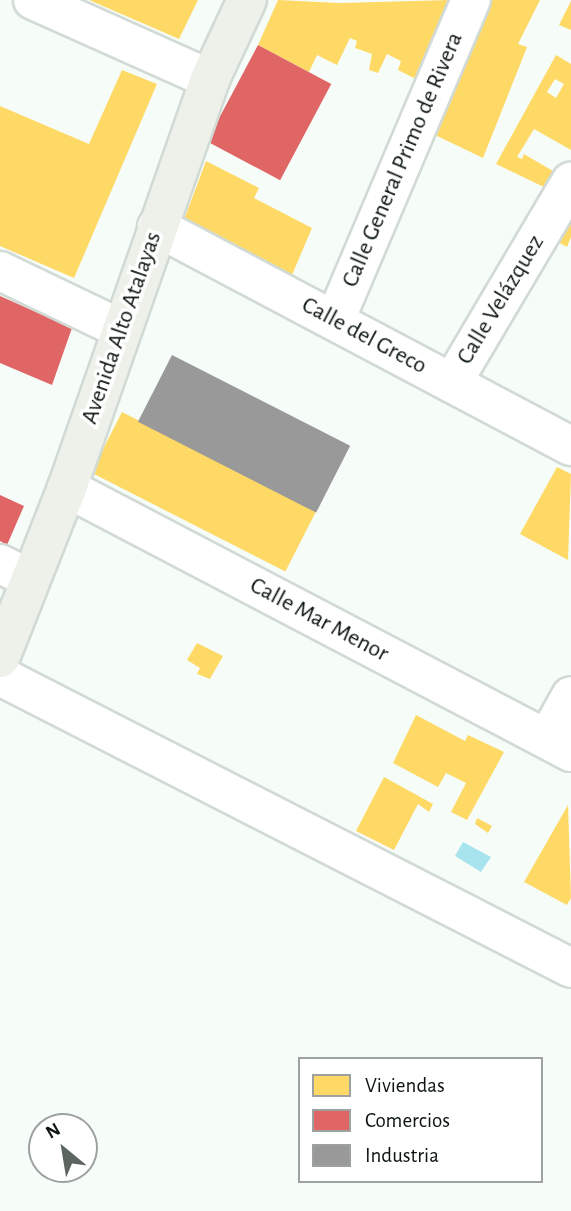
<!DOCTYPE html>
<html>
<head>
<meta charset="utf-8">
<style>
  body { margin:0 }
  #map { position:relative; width:571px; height:1211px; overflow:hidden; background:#f6fcf8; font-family:"Alegreya Sans",sans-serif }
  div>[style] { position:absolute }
  .water>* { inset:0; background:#a7e4ee }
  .homes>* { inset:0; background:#ffd966; transform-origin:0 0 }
  .shops>* { inset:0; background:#e06666; transform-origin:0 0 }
  .industry>* { inset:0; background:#999; transform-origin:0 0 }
  .roads { filter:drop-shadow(2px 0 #d1dad4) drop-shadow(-2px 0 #d1dad4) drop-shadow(0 2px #d1dad4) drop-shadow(0 -2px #d1dad4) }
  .minor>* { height:38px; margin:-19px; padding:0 19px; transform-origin:19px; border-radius:19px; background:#fefffe }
  .major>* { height:38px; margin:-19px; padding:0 19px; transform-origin:19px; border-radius:19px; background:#edf1e9 }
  span { translate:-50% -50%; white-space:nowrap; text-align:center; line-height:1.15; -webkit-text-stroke:7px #fff; paint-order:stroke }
  .street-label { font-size:24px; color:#0b140e }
  .legend { position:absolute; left:298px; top:1057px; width:245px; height:126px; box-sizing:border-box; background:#fff; border:2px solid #9da19f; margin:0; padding:9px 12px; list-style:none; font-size:21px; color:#0b140e }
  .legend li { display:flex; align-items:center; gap:14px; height:35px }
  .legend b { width:35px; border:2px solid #9da19f }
  .north { position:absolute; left:28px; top:1113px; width:70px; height:70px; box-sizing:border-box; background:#fff; border:2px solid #9da19f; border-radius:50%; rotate:330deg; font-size:19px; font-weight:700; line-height:28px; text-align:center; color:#0b140e }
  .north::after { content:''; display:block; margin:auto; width:24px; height:32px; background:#5d6560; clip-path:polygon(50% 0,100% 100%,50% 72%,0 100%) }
</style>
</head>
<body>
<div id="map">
  <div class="water">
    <i style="clip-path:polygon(463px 842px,491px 857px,481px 872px,455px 856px)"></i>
  </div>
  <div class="homes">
    <i style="clip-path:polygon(89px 0,198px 0,179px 39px)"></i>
    <i style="clip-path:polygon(278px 0,340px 3px,450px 0,418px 80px,398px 70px,401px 61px,387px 54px,378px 73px,369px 70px,372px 54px,355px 48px,357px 41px,350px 38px,337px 65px,317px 55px,309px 72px,258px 45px)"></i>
    <i style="clip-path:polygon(488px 0,540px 0,518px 44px,527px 47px,483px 158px,433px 134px)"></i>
    <i style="clip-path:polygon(571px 1px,571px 30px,559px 25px)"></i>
    <i style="clip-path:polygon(evenodd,556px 55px,571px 64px,571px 150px,534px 129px,517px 157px,522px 159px,524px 154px,558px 174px,548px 189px,496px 164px,556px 55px,555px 79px,564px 84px,556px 98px,547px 92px,555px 79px)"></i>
    <i style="clip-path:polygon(122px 70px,157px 84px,74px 278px,0 246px,0 106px,89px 144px)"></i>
    <i style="clip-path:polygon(206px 161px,259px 188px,254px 198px,312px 228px,289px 282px,182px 225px)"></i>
    <i style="clip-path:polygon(571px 209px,571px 237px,567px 247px,556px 241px)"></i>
    <i style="left:122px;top:412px;width:218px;height:68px;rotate:27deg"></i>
    <i style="clip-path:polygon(557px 467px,571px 474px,568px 560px,520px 534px)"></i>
    <i style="clip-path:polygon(197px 643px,223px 656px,210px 679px,197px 674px,200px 668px,187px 660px)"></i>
    <i style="clip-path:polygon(416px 715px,465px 741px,468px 735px,504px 752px,467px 820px,451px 812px,466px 783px,446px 773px,438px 787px,393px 763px)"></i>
    <i style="clip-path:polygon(384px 777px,433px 804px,429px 812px,418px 804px,394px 850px,356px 831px)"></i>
    <i style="clip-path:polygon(568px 805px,571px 898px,567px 905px,524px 882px)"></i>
    <i style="clip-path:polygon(477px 818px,492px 826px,488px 833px,475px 824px)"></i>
  </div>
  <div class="shops">
    <i style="left:258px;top:45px;width:83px;height:109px;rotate:28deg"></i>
    <i style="clip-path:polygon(0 296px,72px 328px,52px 385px,0 363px)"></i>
    <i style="clip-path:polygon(0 495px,24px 506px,7px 545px,0 541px)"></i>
  </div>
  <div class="industry">
    <i style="left:172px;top:355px;width:200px;height:75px;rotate:27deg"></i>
  </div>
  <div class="roads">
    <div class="minor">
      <i style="left:33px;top:0;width:194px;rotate:24.1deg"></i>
      <i style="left:157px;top:227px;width:468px;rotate:27.9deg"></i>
      <i style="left:0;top:271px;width:134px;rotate:25.6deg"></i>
      <i style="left:335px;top:320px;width:348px;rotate:-67deg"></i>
      <i style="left:452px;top:383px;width:234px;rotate:-59.4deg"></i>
      <i style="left:67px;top:488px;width:569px;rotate:27.65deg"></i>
      <i style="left:0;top:564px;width:32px;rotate:26deg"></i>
      <i style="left:0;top:676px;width:641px;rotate:27.08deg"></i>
      <i style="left:547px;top:739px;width:49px;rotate:-60.8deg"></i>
    </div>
    <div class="major">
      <i style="left:0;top:658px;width:183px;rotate:-68.5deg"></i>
      <i style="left:67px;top:488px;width:433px;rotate:-70.7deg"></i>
      <i style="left:210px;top:79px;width:87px;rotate:-64.9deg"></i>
    </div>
  </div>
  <div class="street-label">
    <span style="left:403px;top:160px;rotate:-67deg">Calle General Primo de Rivera</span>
    <span style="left:501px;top:300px;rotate:-59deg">Calle Velázquez</span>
    <span style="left:122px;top:328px;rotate:-71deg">Avenida Alto Atalayas</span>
    <span style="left:364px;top:336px;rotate:28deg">Calle del Greco</span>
    <span style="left:319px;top:620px;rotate:28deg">Calle Mar Menor</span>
  </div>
  <ul class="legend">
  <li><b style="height:19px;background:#ffd966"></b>Viviendas</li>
  <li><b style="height:19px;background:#e06666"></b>Comercios</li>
  <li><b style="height:19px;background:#999"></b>Industria</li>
  </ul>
  <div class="north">N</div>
</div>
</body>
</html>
